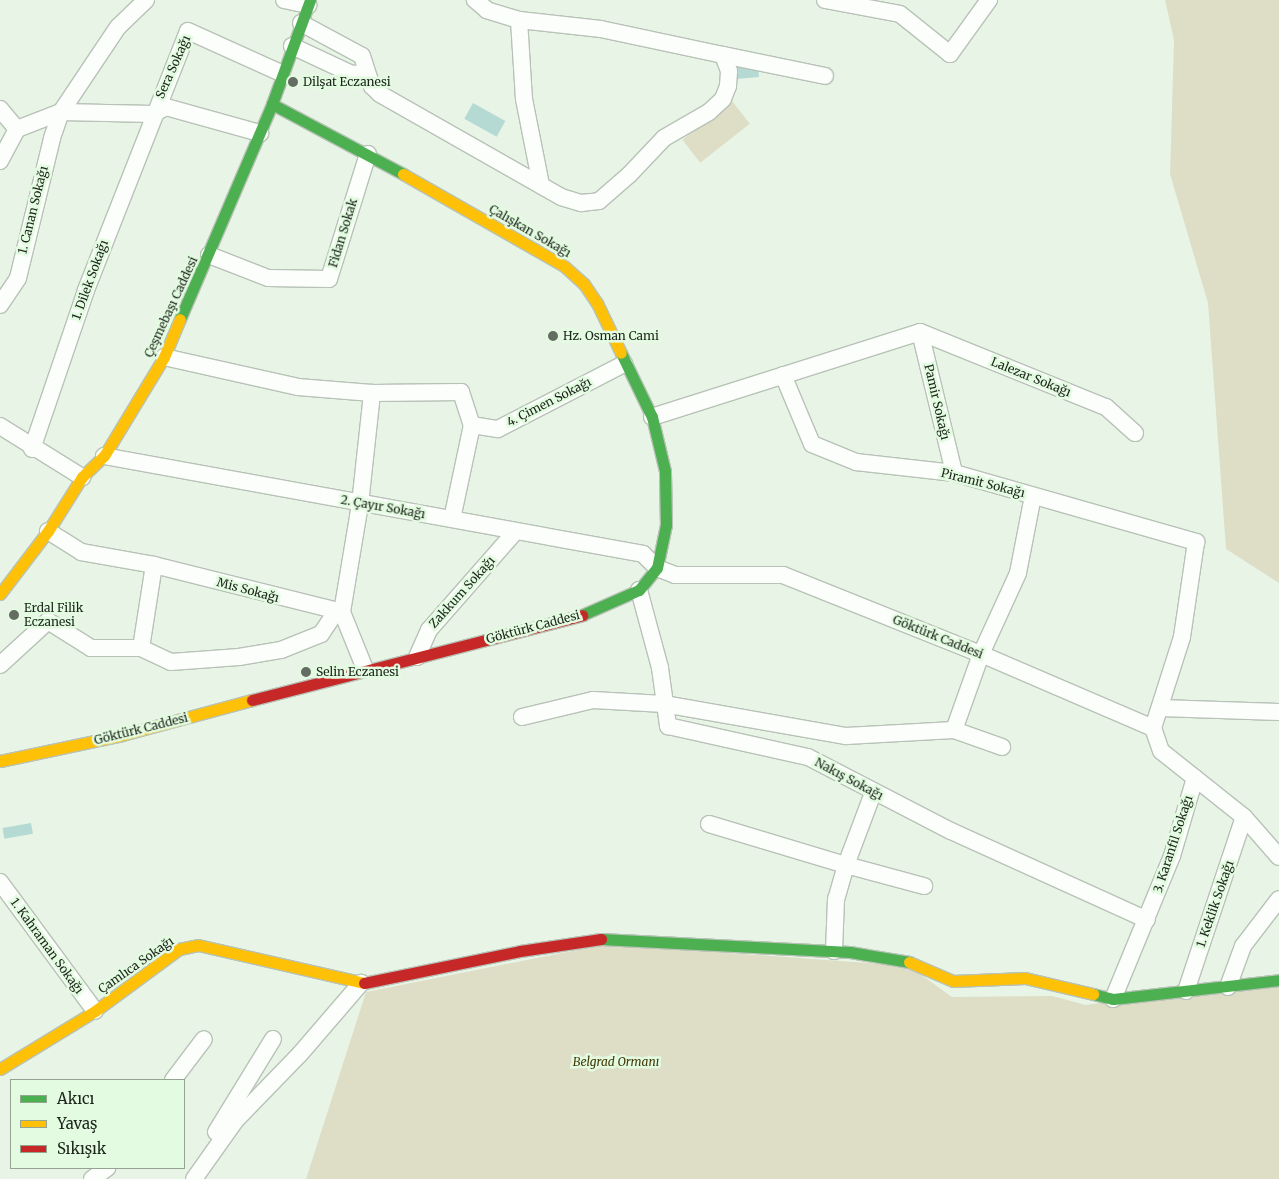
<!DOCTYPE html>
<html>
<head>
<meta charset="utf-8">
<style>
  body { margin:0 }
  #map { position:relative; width:1279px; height:1179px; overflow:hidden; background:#e8f5e6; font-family:Merriweather,serif }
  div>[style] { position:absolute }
  .green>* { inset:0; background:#dedec7; transform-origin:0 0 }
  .water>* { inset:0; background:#b5dad4; transform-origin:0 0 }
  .roads { filter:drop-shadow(1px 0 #b8c2b7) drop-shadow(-1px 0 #b8c2b7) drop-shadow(0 1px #b8c2b7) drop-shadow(0 -1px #b8c2b7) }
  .street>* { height:16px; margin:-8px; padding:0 8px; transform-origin:8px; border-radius:8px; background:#fcfefb }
  .fast>* { height:11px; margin:-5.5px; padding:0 5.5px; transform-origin:5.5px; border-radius:5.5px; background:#4caf50 }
  .slow>* { height:11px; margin:-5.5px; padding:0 5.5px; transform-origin:5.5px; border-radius:5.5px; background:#ffc107 }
  .jam>* { height:11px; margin:-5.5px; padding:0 5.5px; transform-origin:5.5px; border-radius:5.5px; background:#c62828 }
  .dots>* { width:14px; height:14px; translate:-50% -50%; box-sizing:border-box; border:2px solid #e3fbe0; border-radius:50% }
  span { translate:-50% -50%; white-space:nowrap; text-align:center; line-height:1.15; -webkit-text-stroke:5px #e3fbe0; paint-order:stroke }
  .street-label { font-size:12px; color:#1c241b }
  .poi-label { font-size:12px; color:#1c241b }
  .left { translate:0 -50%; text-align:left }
  .park-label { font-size:12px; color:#433607; font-style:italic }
  .legend { position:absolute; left:10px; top:1079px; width:175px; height:90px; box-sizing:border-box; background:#e3fbe0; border:1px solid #93a591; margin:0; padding:6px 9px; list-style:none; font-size:15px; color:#1c241b }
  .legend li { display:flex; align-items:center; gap:10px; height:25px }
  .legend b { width:25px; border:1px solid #93a591 }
</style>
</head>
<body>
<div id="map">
  <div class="green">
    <i style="clip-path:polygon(1165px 0,1279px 0,1279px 583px,1226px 549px,1208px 303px,1170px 174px,1174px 40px)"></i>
    <i style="left:732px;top:101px;width:29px;height:63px;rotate:52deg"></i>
    <i style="clip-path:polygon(607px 944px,909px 966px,952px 997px,1052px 996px,1086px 1005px,1279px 978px,1279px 1179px,306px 1179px,366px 992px)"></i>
  </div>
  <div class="water">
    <i style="left:758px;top:66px;width:11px;height:23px;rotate:85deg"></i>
    <i style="left:473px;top:103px;width:37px;height:18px;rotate:29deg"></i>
    <i style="left:31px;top:823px;width:11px;height:29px;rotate:80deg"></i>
  </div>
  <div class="roads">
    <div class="street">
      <i style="left:284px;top:0;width:25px;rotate:12deg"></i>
      <i style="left:825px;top:0;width:76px;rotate:10.6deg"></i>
      <i style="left:900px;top:14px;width:64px;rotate:38.7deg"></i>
      <i style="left:950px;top:54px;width:67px;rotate:-54.2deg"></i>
      <i style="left:519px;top:20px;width:79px;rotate:86.4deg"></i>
      <i style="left:524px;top:99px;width:88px;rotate:78.8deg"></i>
      <i style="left:301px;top:23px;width:69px;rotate:28.4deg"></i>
      <i style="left:362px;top:56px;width:32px;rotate:72deg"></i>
      <i style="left:372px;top:86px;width:11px;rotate:45deg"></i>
      <i style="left:380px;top:94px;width:208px;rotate:29.6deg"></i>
      <i style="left:561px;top:197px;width:21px;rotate:17deg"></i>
      <i style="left:581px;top:203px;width:18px;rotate:-6deg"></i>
      <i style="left:599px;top:201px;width:40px;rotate:-41deg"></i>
      <i style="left:629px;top:175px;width:51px;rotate:-46.6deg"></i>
      <i style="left:664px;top:138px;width:52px;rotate:-30deg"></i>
      <i style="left:709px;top:112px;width:19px;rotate:-43deg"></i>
      <i style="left:723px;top:99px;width:14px;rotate:-69deg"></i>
      <i style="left:728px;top:86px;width:15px;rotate:-86deg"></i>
      <i style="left:729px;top:71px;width:17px;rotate:-111deg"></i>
      <i style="left:723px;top:55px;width:125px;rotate:-168deg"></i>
      <i style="left:601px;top:29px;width:82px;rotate:-173.7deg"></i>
      <i style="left:519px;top:20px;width:34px;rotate:-163deg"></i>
      <i style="left:487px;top:10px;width:16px;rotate:-140deg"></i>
      <i style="left:292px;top:46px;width:66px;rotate:25deg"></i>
      <i style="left:352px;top:74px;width:15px;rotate:-4deg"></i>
      <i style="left:723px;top:55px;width:104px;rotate:11.6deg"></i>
      <i style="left:0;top:109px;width:26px;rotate:50deg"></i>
      <i style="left:153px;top:114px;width:15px;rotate:-28deg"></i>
      <i style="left:166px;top:107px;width:98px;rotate:15.5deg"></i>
      <i style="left:0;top:161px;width:36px;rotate:-62deg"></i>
      <i style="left:17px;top:129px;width:47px;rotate:-21.1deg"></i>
      <i style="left:61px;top:112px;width:92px;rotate:1.2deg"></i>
      <i style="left:209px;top:255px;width:63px;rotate:21.3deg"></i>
      <i style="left:268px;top:278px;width:61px;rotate:0.9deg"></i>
      <i style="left:329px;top:279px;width:131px;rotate:-72.7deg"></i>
      <i style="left:0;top:305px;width:32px;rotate:-56deg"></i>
      <i style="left:18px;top:278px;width:144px;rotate:-76.3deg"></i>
      <i style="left:52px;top:138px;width:28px;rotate:-71deg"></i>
      <i style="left:61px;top:112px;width:102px;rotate:-56.2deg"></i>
      <i style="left:118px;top:27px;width:39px;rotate:-44deg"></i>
      <i style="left:920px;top:332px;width:201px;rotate:22deg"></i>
      <i style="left:1106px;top:407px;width:39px;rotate:42deg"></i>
      <i style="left:920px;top:332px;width:145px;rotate:76.4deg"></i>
      <i style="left:164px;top:357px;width:137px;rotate:12.6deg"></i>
      <i style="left:298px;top:387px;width:74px;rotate:4.6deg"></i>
      <i style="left:372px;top:393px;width:89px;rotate:-0.6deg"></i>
      <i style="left:461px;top:392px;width:35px;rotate:72deg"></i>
      <i style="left:472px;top:425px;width:96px;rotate:102deg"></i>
      <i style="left:783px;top:375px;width:75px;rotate:67.2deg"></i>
      <i style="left:812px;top:444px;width:48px;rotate:22.2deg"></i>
      <i style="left:856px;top:462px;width:99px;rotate:6.4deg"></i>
      <i style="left:954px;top:473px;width:252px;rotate:15.9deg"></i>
      <i style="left:1196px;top:542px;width:96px;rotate:98.4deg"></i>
      <i style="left:1182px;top:637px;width:96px;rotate:107.7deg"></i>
      <i style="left:652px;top:417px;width:281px;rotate:-17.6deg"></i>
      <i style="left:472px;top:425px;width:26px;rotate:9deg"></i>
      <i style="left:498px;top:429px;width:142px;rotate:-27.3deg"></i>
      <i style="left:0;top:426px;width:97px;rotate:31.9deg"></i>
      <i style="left:32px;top:449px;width:168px;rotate:-71.2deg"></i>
      <i style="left:86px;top:290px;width:278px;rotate:-68.5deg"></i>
      <i style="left:188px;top:31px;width:102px;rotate:24.3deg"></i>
      <i style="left:104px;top:456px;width:548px;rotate:10.3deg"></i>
      <i style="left:643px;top:554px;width:20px;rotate:45deg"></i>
      <i style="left:657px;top:568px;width:19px;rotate:21deg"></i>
      <i style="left:675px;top:575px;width:108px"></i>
      <i style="left:783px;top:575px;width:213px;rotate:21.8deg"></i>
      <i style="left:981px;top:654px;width:187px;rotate:23.3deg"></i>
      <i style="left:48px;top:531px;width:39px;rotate:32deg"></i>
      <i style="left:81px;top:552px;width:74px;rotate:10.1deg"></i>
      <i style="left:154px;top:565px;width:194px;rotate:14deg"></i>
      <i style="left:639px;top:590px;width:81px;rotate:74.9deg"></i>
      <i style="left:660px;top:668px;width:59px;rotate:82.1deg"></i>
      <i style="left:668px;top:726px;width:143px;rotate:12.5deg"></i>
      <i style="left:808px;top:757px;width:161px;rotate:27.4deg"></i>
      <i style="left:951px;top:831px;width:215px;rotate:24.4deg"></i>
      <i style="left:141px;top:648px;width:84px;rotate:-81.1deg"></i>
      <i style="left:417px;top:657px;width:30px;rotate:-66deg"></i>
      <i style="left:429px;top:630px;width:130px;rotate:-48.7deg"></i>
      <i style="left:0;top:665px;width:65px;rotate:-42.5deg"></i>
      <i style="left:48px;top:621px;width:51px;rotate:32.1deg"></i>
      <i style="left:91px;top:648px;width:50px"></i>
      <i style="left:141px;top:648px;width:33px;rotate:25deg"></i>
      <i style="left:171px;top:662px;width:68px;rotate:-4.2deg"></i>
      <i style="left:239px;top:657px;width:43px;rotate:-9.5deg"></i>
      <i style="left:281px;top:650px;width:43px;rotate:-21.8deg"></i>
      <i style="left:321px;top:634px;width:27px;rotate:-56deg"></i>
      <i style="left:365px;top:669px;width:61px;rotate:-112deg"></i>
      <i style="left:342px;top:612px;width:109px;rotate:-80.5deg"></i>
      <i style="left:360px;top:504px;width:112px;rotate:-83.8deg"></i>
      <i style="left:1160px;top:708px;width:119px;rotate:1.9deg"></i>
      <i style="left:522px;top:717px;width:73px;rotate:-13.5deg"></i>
      <i style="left:593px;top:700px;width:71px;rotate:3.2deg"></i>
      <i style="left:664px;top:704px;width:185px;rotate:10deg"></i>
      <i style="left:846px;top:736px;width:108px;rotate:-3.2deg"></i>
      <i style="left:954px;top:730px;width:51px;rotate:19.5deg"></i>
      <i style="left:954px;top:730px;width:81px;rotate:-70.4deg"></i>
      <i style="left:981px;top:654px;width:89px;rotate:-65.4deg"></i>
      <i style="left:1018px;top:573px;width:78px;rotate:-79deg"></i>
      <i style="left:1195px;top:778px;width:63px;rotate:38.5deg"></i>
      <i style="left:1244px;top:817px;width:53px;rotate:48.8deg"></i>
      <i style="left:873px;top:793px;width:77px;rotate:110.6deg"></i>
      <i style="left:846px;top:865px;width:81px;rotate:15.1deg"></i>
      <i style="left:709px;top:824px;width:143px;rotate:16.7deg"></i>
      <i style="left:846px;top:865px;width:35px;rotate:106deg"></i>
      <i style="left:836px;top:899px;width:52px;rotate:92.2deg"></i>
      <i style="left:0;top:882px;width:160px;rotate:53.6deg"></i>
      <i style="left:1228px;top:987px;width:44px;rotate:-69.9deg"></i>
      <i style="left:1243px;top:946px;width:59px;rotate:-52.5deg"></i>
      <i style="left:1186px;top:991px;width:183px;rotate:-71.6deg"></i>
      <i style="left:1113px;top:999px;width:155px;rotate:-67.6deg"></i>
      <i style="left:1172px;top:856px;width:81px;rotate:-73.6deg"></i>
      <i style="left:1195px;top:778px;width:43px;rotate:-141.5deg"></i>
      <i style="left:1161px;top:751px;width:24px;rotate:-109deg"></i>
      <i style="left:173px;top:1080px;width:51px;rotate:-52.9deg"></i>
      <i style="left:216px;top:1132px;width:109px;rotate:-58.5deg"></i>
      <i style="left:92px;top:1179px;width:19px;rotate:-36deg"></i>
      <i style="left:194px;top:1179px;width:71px;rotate:-54.7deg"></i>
      <i style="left:235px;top:1121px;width:93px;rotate:-45.9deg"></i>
      <i style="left:300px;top:1054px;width:94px;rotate:-49.3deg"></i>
    </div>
    <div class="fast">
      <i style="left:272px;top:104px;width:149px;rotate:28.1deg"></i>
      <i style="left:180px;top:319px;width:234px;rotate:-66.8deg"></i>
      <i style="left:272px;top:104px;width:111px;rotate:-69.9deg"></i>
      <i style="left:582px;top:615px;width:62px;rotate:-23.7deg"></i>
      <i style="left:639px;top:590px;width:28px;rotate:-51deg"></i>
      <i style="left:657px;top:568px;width:44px;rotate:-78.2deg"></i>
      <i style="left:666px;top:525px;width:54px;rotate:-91.1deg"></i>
      <i style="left:665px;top:471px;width:56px;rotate:-103.5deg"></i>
      <i style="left:652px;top:417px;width:71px;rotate:-115.8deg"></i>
      <i style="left:601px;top:939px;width:249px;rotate:3deg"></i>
      <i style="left:850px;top:952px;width:60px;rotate:9.6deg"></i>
      <i style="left:1093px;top:994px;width:21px;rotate:14deg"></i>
      <i style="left:1113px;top:999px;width:167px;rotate:-6.5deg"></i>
    </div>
    <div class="slow">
      <i style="left:403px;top:174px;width:185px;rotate:29.7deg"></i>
      <i style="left:564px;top:266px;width:27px;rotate:42deg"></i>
      <i style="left:584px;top:284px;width:23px;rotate:56deg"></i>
      <i style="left:597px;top:303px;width:55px;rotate:64.4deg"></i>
      <i style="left:0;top:594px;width:79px;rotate:-52.7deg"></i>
      <i style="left:48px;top:531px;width:64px;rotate:-57.8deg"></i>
      <i style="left:82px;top:477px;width:30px;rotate:-44deg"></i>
      <i style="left:104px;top:456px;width:116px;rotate:-58.8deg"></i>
      <i style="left:164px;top:357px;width:41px;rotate:-67.2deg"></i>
      <i style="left:0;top:761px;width:125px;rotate:-12deg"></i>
      <i style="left:122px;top:735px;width:135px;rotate:-15.1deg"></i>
      <i style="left:909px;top:962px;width:48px;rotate:23.4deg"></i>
      <i style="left:953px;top:981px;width:72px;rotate:-2.4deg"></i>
      <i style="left:1025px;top:978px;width:70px;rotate:13.2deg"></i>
      <i style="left:0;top:1069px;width:111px;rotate:-31.4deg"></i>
      <i style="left:95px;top:1011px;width:104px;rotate:-36.4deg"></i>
      <i style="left:179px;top:949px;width:19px;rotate:-12deg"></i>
      <i style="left:198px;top:945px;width:170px;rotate:12.9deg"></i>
    </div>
    <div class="jam">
      <i style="left:252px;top:700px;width:341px;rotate:-14.4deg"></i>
      <i style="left:364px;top:983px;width:159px;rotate:-11.6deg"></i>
      <i style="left:520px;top:951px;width:82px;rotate:-8.4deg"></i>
    </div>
  </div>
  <div class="dots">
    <i style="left:293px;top:82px;background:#636d62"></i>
    <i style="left:553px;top:336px;background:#636d62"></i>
    <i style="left:14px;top:615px;background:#636d62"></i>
    <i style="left:306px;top:672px;background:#636d62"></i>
  </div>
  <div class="street-label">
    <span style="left:173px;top:67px;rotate:-66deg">Sera Sokağı</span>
    <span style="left:33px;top:210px;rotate:-76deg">1. Canan Sokağı</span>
    <span style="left:530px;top:231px;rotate:30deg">Çalışkan Sokağı</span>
    <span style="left:343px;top:233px;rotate:-73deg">Fidan Sokak</span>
    <span style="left:90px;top:280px;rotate:-70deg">1. Dilek Sokağı</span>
    <span style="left:171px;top:307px;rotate:-65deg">Çeşmebaşı Caddesi</span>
    <span style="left:1031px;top:377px;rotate:22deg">Lalezar Sokağı</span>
    <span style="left:549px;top:402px;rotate:-27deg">4. Çimen Sokağı</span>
    <span style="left:937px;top:402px;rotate:77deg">Pamir Sokağı</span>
    <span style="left:983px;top:483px;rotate:14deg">Piramit Sokağı</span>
    <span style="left:383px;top:507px;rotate:10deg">2. Çayır Sokağı</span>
    <span style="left:248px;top:590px;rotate:15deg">Mis Sokağı</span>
    <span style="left:462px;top:592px;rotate:-48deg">Zakkum Sokağı</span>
    <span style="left:533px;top:627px;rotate:-15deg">Göktürk Caddesi</span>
    <span style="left:938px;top:637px;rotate:22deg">Göktürk Caddesi</span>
    <span style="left:141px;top:729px;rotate:-14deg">Göktürk Caddesi</span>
    <span style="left:849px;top:779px;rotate:28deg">Nakış Sokağı</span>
    <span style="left:1173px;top:844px;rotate:-72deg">3. Karanfil Sokağı</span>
    <span style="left:1215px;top:904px;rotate:-71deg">1. Keklik Sokağı</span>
    <span style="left:47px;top:946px;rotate:54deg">1. Kahraman Sokağı</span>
    <span style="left:136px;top:965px;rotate:-35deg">Çamlıca Sokağı</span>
  </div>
  <div class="poi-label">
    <span class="left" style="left:303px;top:82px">Dilşat Eczanesi</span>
    <span class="left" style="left:563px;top:336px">Hz. Osman Cami</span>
    <span class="left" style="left:24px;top:615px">Erdal Filik<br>Eczanesi</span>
    <span class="left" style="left:316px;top:672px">Selin Eczanesi</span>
  </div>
  <div class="park-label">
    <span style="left:616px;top:1062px">Belgrad Ormanı</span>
  </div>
  <ul class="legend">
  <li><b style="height:6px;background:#4caf50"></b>Akıcı</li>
  <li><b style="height:6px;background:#ffc107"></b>Yavaş</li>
  <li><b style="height:6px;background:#c62828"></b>Sıkışık</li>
  </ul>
</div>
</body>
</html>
